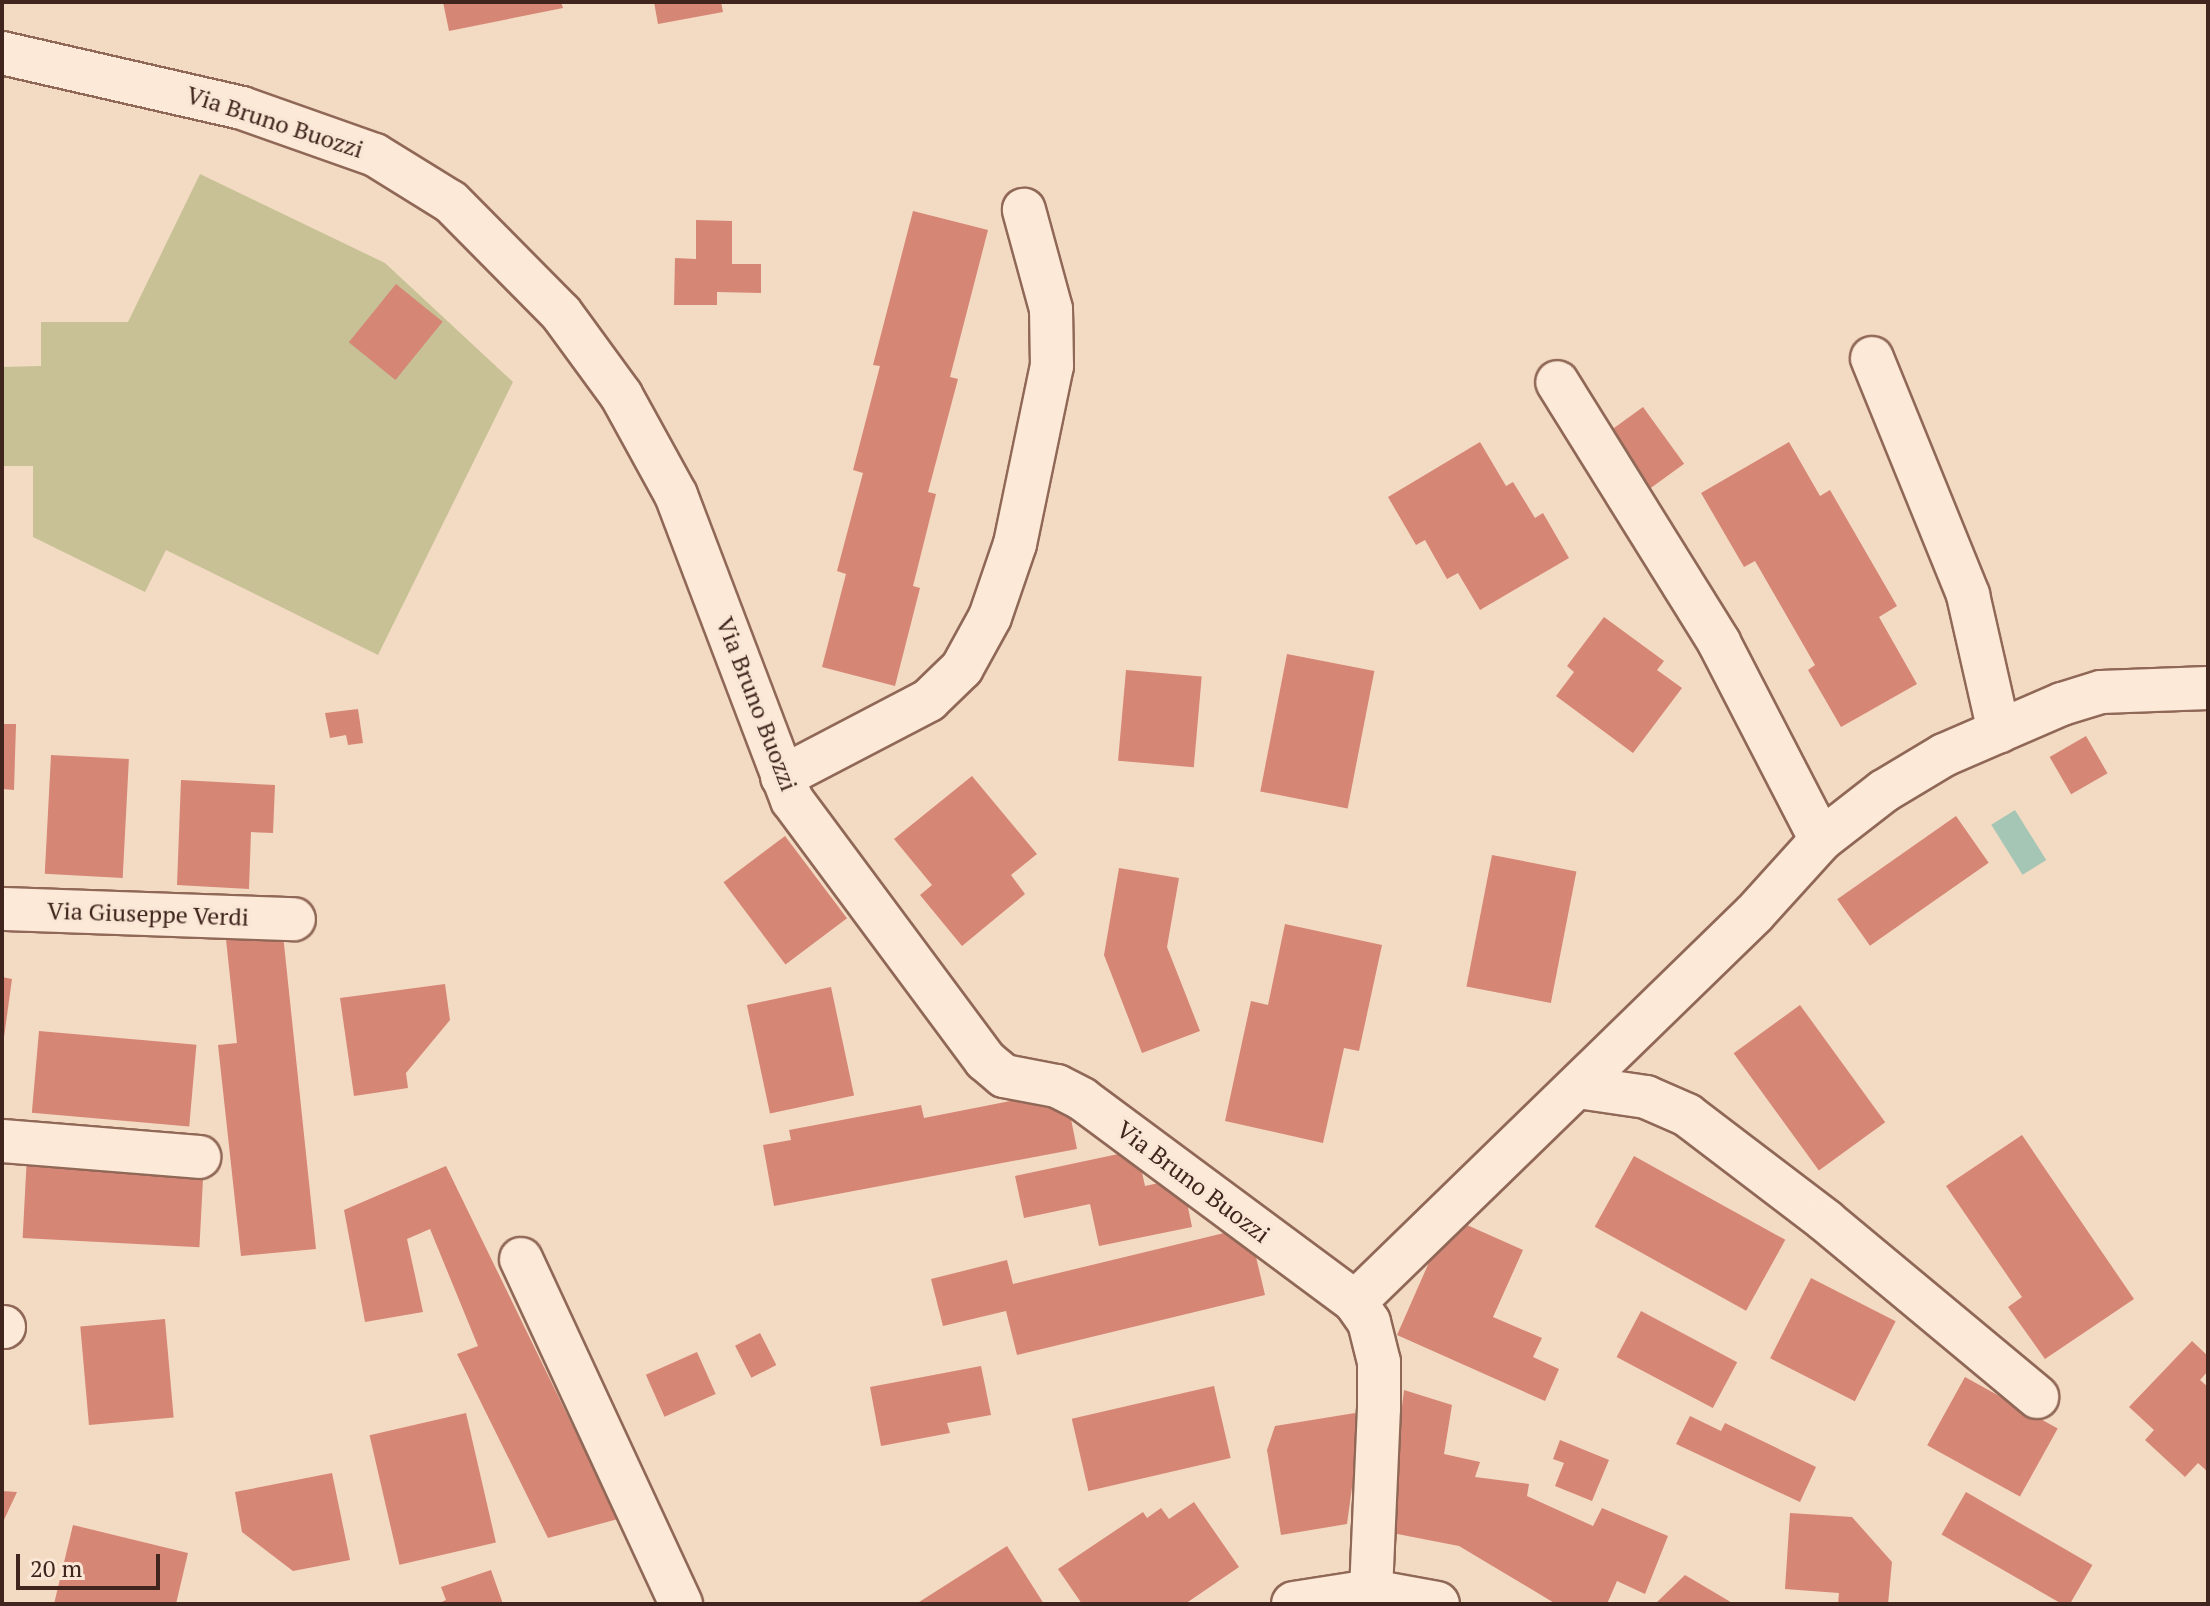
<!DOCTYPE html>
<html>
<head>
<meta charset="utf-8">
<style>
  body { margin:0 }
  #map { position:relative; width:2210px; height:1606px; overflow:hidden; background:#f3dac3; font-family:"PT Serif",serif }
  div>[style] { position:absolute }
  .cemetery>* { inset:0; background:#c7c195 }
  .water>* { inset:0; background:#a6c6b5; transform-origin:0 0 }
  .building>* { inset:0; background:#d68675; transform-origin:0 0 }
  .roads { filter:drop-shadow(2px 0 #906857) drop-shadow(-2px 0 #906857) drop-shadow(0 2px #906857) drop-shadow(0 -2px #906857) }
  .minor>* { height:42px; margin:-21px; padding:0 21px; transform-origin:21px; border-radius:21px; background:#fde9d8 }
  .secondary>* { height:44px; margin:-22px; padding:0 22px; transform-origin:22px; border-radius:22px; background:#fde9d8 }
  span { translate:-50% -50%; white-space:nowrap; text-align:center; line-height:1.15; -webkit-text-stroke:6px #fae6d4; paint-order:stroke }
  .street-label { font-size:24px; color:#3f251d }
  .frame { position:absolute; inset:0; border:4px solid #3f251d; pointer-events:none }
  .scale { position:absolute; left:16px; top:1554px; width:144px; height:36px; box-sizing:border-box; border:4px solid #3f251d; border-top:0; padding-left:10px; font-size:24px; line-height:28px; white-space:nowrap; color:#3f251d; -webkit-text-stroke:6px #fae6d4; paint-order:stroke }
</style>
</head>
<body>
<div id="map">
  <div class="cemetery">
    <i style="clip-path:polygon(200px 174px,385px 263px,513px 382px,378px 655px,166px 550px,145px 592px,33px 537px,33px 466px,2px 466px,2px 367px,41px 366px,41px 322px,128px 322px)"></i>
  </div>
  <div class="water">
    <i style="left:2015px;top:810px;width:59px;height:28px;rotate:58deg"></i>
  </div>
  <div class="building">
    <i style="clip-path:polygon(443px 2px,561px 2px,563px 8px,449px 31px)"></i>
    <i style="clip-path:polygon(654px 2px,721px 2px,723px 12px,658px 24px)"></i>
    <i style="clip-path:polygon(913px 211px,988px 230px,950px 377px,958px 379px,928px 492px,936px 494px,913px 586px,920px 588px,895px 686px,822px 667px,846px 574px,837px 571px,863px 473px,853px 470px,880px 366px,873px 365px)"></i>
    <i style="clip-path:polygon(696px 220px,732px 221px,732px 264px,761px 264px,761px 293px,717px 292px,717px 305px,674px 305px,675px 258px,696px 259px)"></i>
    <i style="left:396px;top:284px;width:60px;height:75px;rotate:39deg"></i>
    <i style="left:1643px;top:407px;width:70px;height:43px;rotate:54deg"></i>
    <i style="clip-path:polygon(1480px 442px,1506px 486px,1513px 482px,1535px 518px,1543px 513px,1569px 558px,1480px 610px,1458px 573px,1447px 579px,1425px 540px,1416px 545px,1388px 497px)"></i>
    <i style="clip-path:polygon(1789px 442px,1820px 496px,1830px 490px,1897px 606px,1879px 617px,1917px 684px,1841px 727px,1808px 670px,1815px 665px,1755px 561px,1744px 567px,1701px 493px)"></i>
    <i style="clip-path:polygon(1604px 617px,1664px 661px,1657px 670px,1682px 688px,1633px 753px,1556px 696px,1574px 672px,1567px 666px)"></i>
    <i style="left:1287px;top:654px;width:89px;height:140px;rotate:11deg"></i>
    <i style="left:1126px;top:670px;width:76px;height:91px;rotate:5deg"></i>
    <i style="clip-path:polygon(358px 709px,363px 743px,348px 745px,346px 735px,330px 738px,325px 713px)"></i>
    <i style="clip-path:polygon(2px 724px,16px 724px,14px 790px,2px 789px)"></i>
    <i style="left:2086px;top:736px;width:43px;height:42px;rotate:60deg"></i>
    <i style="left:51px;top:755px;width:78px;height:119px;rotate:3deg"></i>
    <i style="clip-path:polygon(972px 776px,1037px 854px,1011px 875px,1025px 894px,962px 946px,920px 895px,932px 885px,894px 839px)"></i>
    <i style="clip-path:polygon(181px 780px,275px 785px,273px 833px,251px 832px,249px 889px,177px 885px)"></i>
    <i style="left:1956px;top:816px;width:57px;height:145px;rotate:55deg"></i>
    <i style="left:785px;top:836px;width:103px;height:77px;rotate:53deg"></i>
    <i style="left:1492px;top:855px;width:86px;height:134px;rotate:11deg"></i>
    <i style="clip-path:polygon(1119px 868px,1179px 878px,1167px 947px,1200px 1031px,1142px 1053px,1104px 955px)"></i>
    <i style="clip-path:polygon(1285px 924px,1382px 945px,1359px 1051px,1344px 1048px,1323px 1143px,1225px 1121px,1251px 1001px,1268px 1005px)"></i>
    <i style="clip-path:polygon(282px 925px,316px 1249px,241px 1256px,218px 1045px,237px 1043px,225px 930px)"></i>
    <i style="clip-path:polygon(2px 977px,12px 979px,4px 1037px,2px 1037px)"></i>
    <i style="clip-path:polygon(445px 984px,450px 1020px,406px 1073px,408px 1088px,354px 1096px,340px 998px)"></i>
    <i style="left:831px;top:987px;width:111px;height:86px;rotate:78deg"></i>
    <i style="left:1800px;top:1005px;width:145px;height:82px;rotate:54deg"></i>
    <i style="left:39px;top:1031px;width:158px;height:82px;rotate:5deg"></i>
    <i style="clip-path:polygon(1046px 1094px,1068px 1104px,1077px 1149px,774px 1206px,763px 1145px,791px 1140px,789px 1130px,921px 1105px,924px 1118px)"></i>
    <i style="clip-path:polygon(2022px 1135px,2134px 1299px,2045px 1359px,2008px 1307px,2022px 1297px,1946px 1186px)"></i>
    <i style="clip-path:polygon(1137px 1150px,1145px 1186px,1182px 1178px,1192px 1227px,1099px 1246px,1090px 1204px,1024px 1218px,1015px 1176px)"></i>
    <i style="left:27px;top:1155px;width:177px;height:83px;rotate:3deg"></i>
    <i style="left:1634px;top:1156px;width:173px;height:81px;rotate:29deg"></i>
    <i style="clip-path:polygon(446px 1166px,618px 1519px,548px 1538px,457px 1354px,478px 1346px,430px 1229px,407px 1239px,423px 1312px,365px 1322px,344px 1210px)"></i>
    <i style="clip-path:polygon(1449px 1217px,1523px 1250px,1493px 1317px,1542px 1338px,1533px 1357px,1559px 1369px,1545px 1401px,1397px 1335px)"></i>
    <i style="clip-path:polygon(1249px 1227px,1265px 1295px,1017px 1355px,1006px 1311px,943px 1326px,931px 1279px,1007px 1260px,1013px 1284px)"></i>
    <i style="left:1811px;top:1278px;width:95px;height:90px;rotate:27deg"></i>
    <i style="left:1641px;top:1311px;width:109px;height:52px;rotate:28deg"></i>
    <i style="left:165px;top:1319px;width:99px;height:85px;rotate:85deg"></i>
    <i style="left:760px;top:1333px;width:36px;height:28px;rotate:63deg"></i>
    <i style="clip-path:polygon(2192px 1341px,2208px 1356px,2208px 1371px,2200px 1380px,2208px 1387px,2208px 1472px,2198px 1463px,2185px 1477px,2145px 1440px,2154px 1430px,2129px 1407px)"></i>
    <i style="left:697px;top:1352px;width:46px;height:56px;rotate:66deg"></i>
    <i style="clip-path:polygon(981px 1366px,991px 1415px,947px 1423px,950px 1433px,881px 1446px,870px 1387px)"></i>
    <i style="left:1965px;top:1377px;width:106px;height:78px;rotate:29deg"></i>
    <i style="left:1214px;top:1386px;width:74px;height:146px;rotate:77deg"></i>
    <i style="clip-path:polygon(1404px 1390px,1452px 1405px,1444px 1454px,1480px 1462px,1475px 1477px,1529px 1484px,1527px 1496px,1593px 1526px,1602px 1508px,1668px 1536px,1645px 1594px,1617px 1581px,1607px 1604px,1556px 1604px,1459px 1546px,1387px 1532px)"></i>
    <i style="left:466px;top:1413px;width:133px;height:99px;rotate:77deg"></i>
    <i style="clip-path:polygon(1355px 1413px,1359px 1436px,1347px 1524px,1281px 1535px,1267px 1450px,1275px 1426px)"></i>
    <i style="clip-path:polygon(1690px 1416px,1721px 1431px,1725px 1423px,1816px 1467px,1800px 1502px,1676px 1444px)"></i>
    <i style="clip-path:polygon(1560px 1440px,1609px 1460px,1592px 1501px,1555px 1486px,1564px 1463px,1553px 1459px)"></i>
    <i style="clip-path:polygon(332px 1473px,350px 1560px,293px 1571px,242px 1532px,235px 1492px)"></i>
    <i style="clip-path:polygon(2px 1491px,17px 1492px,2px 1524px)"></i>
    <i style="left:1966px;top:1492px;width:146px;height:49px;rotate:30deg"></i>
    <i style="clip-path:polygon(1194px 1502px,1239px 1567px,1185px 1604px,1082px 1604px,1058px 1569px,1143px 1512px,1147px 1518px,1161px 1508px,1169px 1519px)"></i>
    <i style="clip-path:polygon(1790px 1513px,1852px 1517px,1892px 1562px,1888px 1604px,1838px 1604px,1839px 1593px,1785px 1589px)"></i>
    <i style="clip-path:polygon(73px 1525px,188px 1553px,176px 1604px,54px 1604px)"></i>
    <i style="clip-path:polygon(1007px 1546px,1044px 1604px,916px 1604px)"></i>
    <i style="clip-path:polygon(491px 1570px,503px 1604px,437px 1604px,446px 1600px,441px 1587px)"></i>
    <i style="clip-path:polygon(1685px 1575px,1734px 1604px,1655px 1604px)"></i>
  </div>
  <div class="roads">
    <div class="minor">
      <i style="left:2px;top:53px;width:246px;rotate:12.9deg"></i>
      <i style="left:242px;top:108px;width:141px;rotate:19.5deg"></i>
      <i style="left:375px;top:155px;width:89px;rotate:31.7deg"></i>
      <i style="left:451px;top:202px;width:156px;rotate:45.3deg"></i>
      <i style="left:561px;top:313px;width:102px;rotate:53.8deg"></i>
      <i style="left:621px;top:395px;width:114px;rotate:61.2deg"></i>
      <i style="left:676px;top:495px;width:326px;rotate:69.2deg"></i>
      <i style="left:792px;top:800px;width:324px;rotate:53.4deg"></i>
      <i style="left:985px;top:1060px;width:25px;rotate:40deg"></i>
      <i style="left:1004px;top:1076px;width:54px;rotate:10.7deg"></i>
      <i style="left:1057px;top:1086px;width:28px;rotate:27deg"></i>
      <i style="left:1082px;top:1099px;width:340px;rotate:36.6deg"></i>
      <i style="left:1355px;top:1302px;width:24px;rotate:55deg"></i>
      <i style="left:1369px;top:1322px;width:41px;rotate:76deg"></i>
      <i style="left:1379px;top:1362px;width:46px;rotate:90deg"></i>
      <i style="left:1379px;top:1408px;width:184px;rotate:92.5deg"></i>
      <i style="left:1872px;top:358px;width:256px;rotate:67.9deg"></i>
      <i style="left:1968px;top:595px;width:140px;rotate:77.2deg"></i>
      <i style="left:782px;top:777px;width:166px;rotate:-27.6deg"></i>
      <i style="left:929px;top:700px;width:46px;rotate:-44.1deg"></i>
      <i style="left:962px;top:668px;width:58px;rotate:-61.2deg"></i>
      <i style="left:990px;top:617px;width:77px;rotate:-71.1deg"></i>
      <i style="left:1015px;top:544px;width:182px;rotate:-78.3deg"></i>
      <i style="left:1052px;top:366px;width:57px;rotate:-91deg"></i>
      <i style="left:1051px;top:309px;width:103px;rotate:-105.3deg"></i>
      <i style="left:1821px;top:840px;width:80px;rotate:-37.9deg"></i>
      <i style="left:1884px;top:791px;width:70px;rotate:-31deg"></i>
      <i style="left:1944px;top:755px;width:129px;rotate:-23.4deg"></i>
      <i style="left:2062px;top:704px;width:41px;rotate:-17.1deg"></i>
      <i style="left:2101px;top:692px;width:107px;rotate:-2.1deg"></i>
      <i style="left:2px;top:909px;width:292px;rotate:2deg"></i>
      <i style="left:1578px;top:1087px;width:69px;rotate:8.4deg"></i>
      <i style="left:1646px;top:1097px;width:45px;rotate:23.7deg"></i>
      <i style="left:1687px;top:1115px;width:175px;rotate:37.3deg"></i>
      <i style="left:1826px;top:1221px;width:275px;rotate:39.8deg"></i>
      <i style="left:2px;top:1141px;width:198px;rotate:4.6deg"></i>
      <i style="left:521px;top:1259px;width:380px;rotate:65.1deg"></i>
      <i style="left:1355px;top:1302px;width:557px;rotate:-44.2deg"></i>
      <i style="left:1754px;top:914px;width:100px;rotate:-47.8deg"></i>
      <i style="left:1821px;top:840px;width:223px;rotate:-117.3deg"></i>
      <i style="left:1719px;top:642px;width:306px;rotate:-121.9deg"></i>
      <i style="left:2px;top:1327px;width:2px"></i>
    </div>
    <div class="secondary">
      <i style="left:1294px;top:1604px;width:78px;rotate:-8.9deg"></i>
      <i style="left:1371px;top:1592px;width:67px;rotate:10.3deg"></i>
    </div>
  </div>
  <div class="street-label">
    <span style="left:275px;top:122px;rotate:18deg">Via Bruno Buozzi</span>
    <span style="left:757px;top:704px;rotate:69deg">Via Bruno Buozzi</span>
    <span style="left:148px;top:914px;rotate:2deg">Via Giuseppe Verdi</span>
    <span style="left:1193px;top:1182px;rotate:37deg">Via Bruno Buozzi</span>
  </div>
  <div class="frame"></div>
  <div class="scale">20 m</div>
</div>
</body>
</html>
